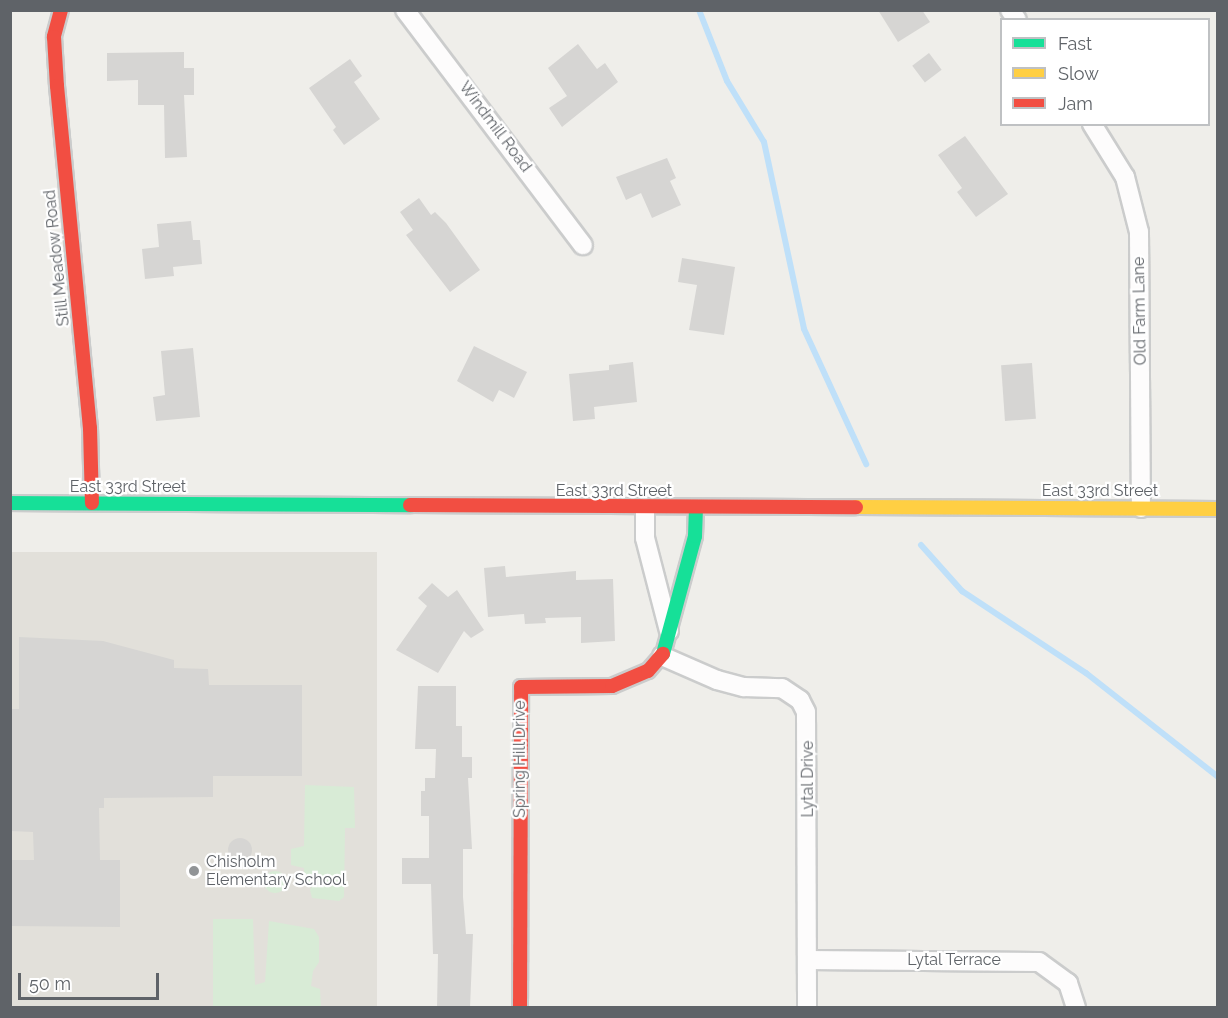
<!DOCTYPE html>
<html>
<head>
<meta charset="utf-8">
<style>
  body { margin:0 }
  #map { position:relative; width:1228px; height:1018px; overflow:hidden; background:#efeeea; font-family:Raleway,sans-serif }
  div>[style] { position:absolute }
  .education>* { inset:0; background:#e2e0da; transform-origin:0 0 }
  .green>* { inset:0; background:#d8ebd6 }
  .round { border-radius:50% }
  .stream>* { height:6px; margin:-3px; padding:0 3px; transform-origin:3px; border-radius:3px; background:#bfe0f9 }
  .building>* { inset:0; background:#d6d5d3; transform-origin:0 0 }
  .roads { filter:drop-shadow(2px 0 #cbcccc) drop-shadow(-2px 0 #cbcccc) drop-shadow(0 2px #cbcccc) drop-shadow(0 -2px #cbcccc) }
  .street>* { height:18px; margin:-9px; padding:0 9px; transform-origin:9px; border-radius:9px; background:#fdfcfc }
  .fast>* { height:14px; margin:-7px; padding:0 7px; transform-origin:7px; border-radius:7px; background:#16e098 }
  .slow>* { height:14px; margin:-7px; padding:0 7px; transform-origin:7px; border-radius:7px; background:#ffcf43 }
  .jam>* { height:14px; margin:-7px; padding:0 7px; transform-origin:7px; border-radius:7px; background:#f24e42 }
  .dots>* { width:16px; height:16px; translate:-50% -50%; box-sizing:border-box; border:3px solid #fff; border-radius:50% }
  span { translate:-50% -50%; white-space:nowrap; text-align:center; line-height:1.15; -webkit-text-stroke:4.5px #fff; paint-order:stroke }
  .street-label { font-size:16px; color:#5f6368 }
  .poi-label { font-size:16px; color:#5f6368 }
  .left { translate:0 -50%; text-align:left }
  .frame { position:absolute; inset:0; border:12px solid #5f6368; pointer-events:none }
  .legend { position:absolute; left:1000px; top:18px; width:210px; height:108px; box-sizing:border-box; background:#fff; border:2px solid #bfc1c3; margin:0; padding:8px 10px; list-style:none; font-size:18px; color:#5f6368 }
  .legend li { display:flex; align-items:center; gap:12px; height:30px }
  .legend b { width:30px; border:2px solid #bfc1c3 }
  .scale { position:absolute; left:18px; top:973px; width:141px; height:27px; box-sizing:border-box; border:3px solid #5f6368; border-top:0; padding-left:8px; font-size:18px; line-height:21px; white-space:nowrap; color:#5f6368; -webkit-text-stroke:4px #fff; paint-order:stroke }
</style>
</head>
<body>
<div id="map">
  <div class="education">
    <i style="left:11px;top:552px;width:366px;height:456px"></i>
  </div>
  <div class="green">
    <i style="clip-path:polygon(305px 785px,354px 787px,355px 828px,345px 828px,344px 897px,339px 901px,312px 898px,310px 890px,313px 884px,304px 884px,304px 868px,291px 865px,291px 849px,304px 846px)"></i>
    <i class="round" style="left:264px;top:871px;width:22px;height:22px"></i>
    <i style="clip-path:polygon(213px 919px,253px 919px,255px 985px,265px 982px,269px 921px,314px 929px,319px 937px,319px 962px,313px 971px,311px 986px,320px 989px,321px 1007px,213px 1007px)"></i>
  </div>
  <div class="stream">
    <i style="left:699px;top:10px;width:76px;rotate:68.5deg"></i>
    <i style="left:727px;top:81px;width:71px;rotate:58.8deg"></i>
    <i style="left:764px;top:142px;width:191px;rotate:77.9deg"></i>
    <i style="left:804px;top:329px;width:149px;rotate:65.3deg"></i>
    <i style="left:921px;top:545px;width:62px;rotate:48.3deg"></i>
    <i style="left:962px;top:591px;width:149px;rotate:33.5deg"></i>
    <i style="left:1086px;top:673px;width:168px;rotate:38.2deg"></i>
  </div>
  <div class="building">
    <i style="clip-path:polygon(878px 10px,922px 10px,930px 22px,898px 42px)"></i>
    <i style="clip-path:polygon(578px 44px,597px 69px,605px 63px,618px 82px,562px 127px,549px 108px,567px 96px,548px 68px)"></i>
    <i style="clip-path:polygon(184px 52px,184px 68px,194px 68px,194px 95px,184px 95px,187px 157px,165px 158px,164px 105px,138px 105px,138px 80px,107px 81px,107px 53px)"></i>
    <i style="left:929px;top:53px;width:21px;height:21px;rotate:53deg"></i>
    <i style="clip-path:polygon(350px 59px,362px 76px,354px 82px,380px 119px,344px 145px,333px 130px,336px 127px,309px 88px)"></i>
    <i style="clip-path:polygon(965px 136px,1008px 194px,976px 217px,957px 192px,962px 188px,938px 155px)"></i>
    <i style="clip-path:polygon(667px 158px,676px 178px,670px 181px,681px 205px,652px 218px,641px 193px,626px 200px,616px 177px)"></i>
    <i style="clip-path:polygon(419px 198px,431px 215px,435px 212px,446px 223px,480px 270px,450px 292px,406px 235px,413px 230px,400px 212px)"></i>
    <i style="clip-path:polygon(191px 221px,193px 240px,200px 240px,202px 264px,173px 267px,174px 276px,145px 279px,142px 249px,159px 247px,157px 224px)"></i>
    <i style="clip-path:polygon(682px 258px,735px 267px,724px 335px,689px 330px,697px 285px,678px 282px)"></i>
    <i style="clip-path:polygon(474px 346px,527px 372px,514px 398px,499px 390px,493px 402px,457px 381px)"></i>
    <i style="clip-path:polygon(193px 348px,200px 417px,156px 421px,153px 397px,165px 395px,161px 351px)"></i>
    <i style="clip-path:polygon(633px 362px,637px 402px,594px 407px,595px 419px,573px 421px,569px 374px,609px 370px,609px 365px)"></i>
    <i style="left:1032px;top:363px;width:56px;height:31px;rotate:86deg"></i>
    <i style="clip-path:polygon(505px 566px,506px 577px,576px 571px,576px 580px,613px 579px,615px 641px,581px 643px,581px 617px,545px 618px,546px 623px,525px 624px,524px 614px,488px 617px,484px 568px)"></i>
    <i style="clip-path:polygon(432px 583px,448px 597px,457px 590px,484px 630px,471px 638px,464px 631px,438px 673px,396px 650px,427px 606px,418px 598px)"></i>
    <i style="clip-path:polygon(19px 637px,103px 641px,174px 660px,174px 668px,208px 669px,209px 685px,302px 685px,302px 776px,213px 776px,213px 797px,104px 798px,104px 808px,99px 808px,100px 860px,120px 860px,120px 927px,10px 926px,10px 860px,34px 860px,33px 832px,10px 831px,10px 709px,19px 709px)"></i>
    <i style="clip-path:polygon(418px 686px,456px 686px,456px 726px,462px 726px,462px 757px,472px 757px,472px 778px,468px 778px,472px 849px,463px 849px,463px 897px,466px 934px,473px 934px,470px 1008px,437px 1008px,438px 954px,433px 954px,431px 884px,402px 884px,402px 858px,429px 858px,429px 816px,421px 816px,421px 791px,425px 791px,425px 778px,435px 778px,436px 749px,415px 749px)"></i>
    <i class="round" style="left:228px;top:838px;width:24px;height:24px"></i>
  </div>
  <div class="roads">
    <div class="street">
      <i style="left:405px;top:10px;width:295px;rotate:52.9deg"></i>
      <i style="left:1010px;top:10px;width:12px;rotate:55deg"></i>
      <i style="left:1092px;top:124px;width:62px;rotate:58.1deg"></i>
      <i style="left:1125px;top:177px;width:57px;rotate:75.7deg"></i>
      <i style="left:1139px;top:232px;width:276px;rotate:89.6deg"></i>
      <i style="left:645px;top:508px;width:30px;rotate:90deg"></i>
      <i style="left:645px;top:538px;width:96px;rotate:75.5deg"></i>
      <i style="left:662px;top:656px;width:60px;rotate:23.6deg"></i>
      <i style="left:717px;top:680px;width:28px;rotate:15deg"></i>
      <i style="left:744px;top:687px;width:38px;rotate:2deg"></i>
      <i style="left:782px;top:688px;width:22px;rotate:34deg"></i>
      <i style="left:800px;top:700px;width:13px;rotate:63deg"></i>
      <i style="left:806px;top:712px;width:296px;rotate:89.8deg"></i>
      <i style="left:807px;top:960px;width:232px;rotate:0.5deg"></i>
      <i style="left:1039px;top:962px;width:36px;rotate:36deg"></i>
      <i style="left:1068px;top:983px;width:26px;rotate:72deg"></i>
    </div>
    <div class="fast">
      <i style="left:10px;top:503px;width:400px;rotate:0.3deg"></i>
      <i style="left:663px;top:654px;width:122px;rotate:-74.8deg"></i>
      <i style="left:695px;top:536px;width:28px;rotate:-88deg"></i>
    </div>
    <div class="slow">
      <i style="left:856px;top:507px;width:362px;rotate:0.3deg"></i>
    </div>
    <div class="jam">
      <i style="left:61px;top:10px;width:28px;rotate:105deg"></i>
      <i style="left:54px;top:37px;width:49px;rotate:86.5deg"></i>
      <i style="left:57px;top:86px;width:344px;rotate:84.5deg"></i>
      <i style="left:90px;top:428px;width:75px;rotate:88.5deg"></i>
      <i style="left:410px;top:505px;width:446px;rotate:0.3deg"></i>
      <i style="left:520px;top:1008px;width:321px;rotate:-89.8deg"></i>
      <i style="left:521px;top:687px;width:91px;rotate:-0.6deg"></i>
      <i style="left:612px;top:686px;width:39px;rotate:-23deg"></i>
      <i style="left:648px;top:671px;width:23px;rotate:-49deg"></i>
    </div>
  </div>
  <div class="dots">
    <i style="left:194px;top:871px;background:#919496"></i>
  </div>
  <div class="street-label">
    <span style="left:495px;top:127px;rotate:53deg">Windmill Road</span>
    <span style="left:57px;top:258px;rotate:-96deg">Still Meadow Road</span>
    <span style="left:1140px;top:311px;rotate:-91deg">Old Farm Lane</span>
    <span style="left:128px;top:487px">East 33rd Street</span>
    <span style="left:614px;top:491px">East 33rd Street</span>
    <span style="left:1100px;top:491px">East 33rd Street</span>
    <span style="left:520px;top:759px;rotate:-90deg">Spring Hill Drive</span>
    <span style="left:808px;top:779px;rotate:-90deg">Lytal Drive</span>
    <span style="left:954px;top:960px">Lytal Terrace</span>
  </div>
  <div class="poi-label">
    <span class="left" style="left:206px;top:871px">Chisholm<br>Elementary School</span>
  </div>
  <div class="frame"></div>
  <ul class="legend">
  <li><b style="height:8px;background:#16e098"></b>Fast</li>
  <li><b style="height:8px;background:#ffcf43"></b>Slow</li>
  <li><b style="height:8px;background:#f24e42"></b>Jam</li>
  </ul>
  <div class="scale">50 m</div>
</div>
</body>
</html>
